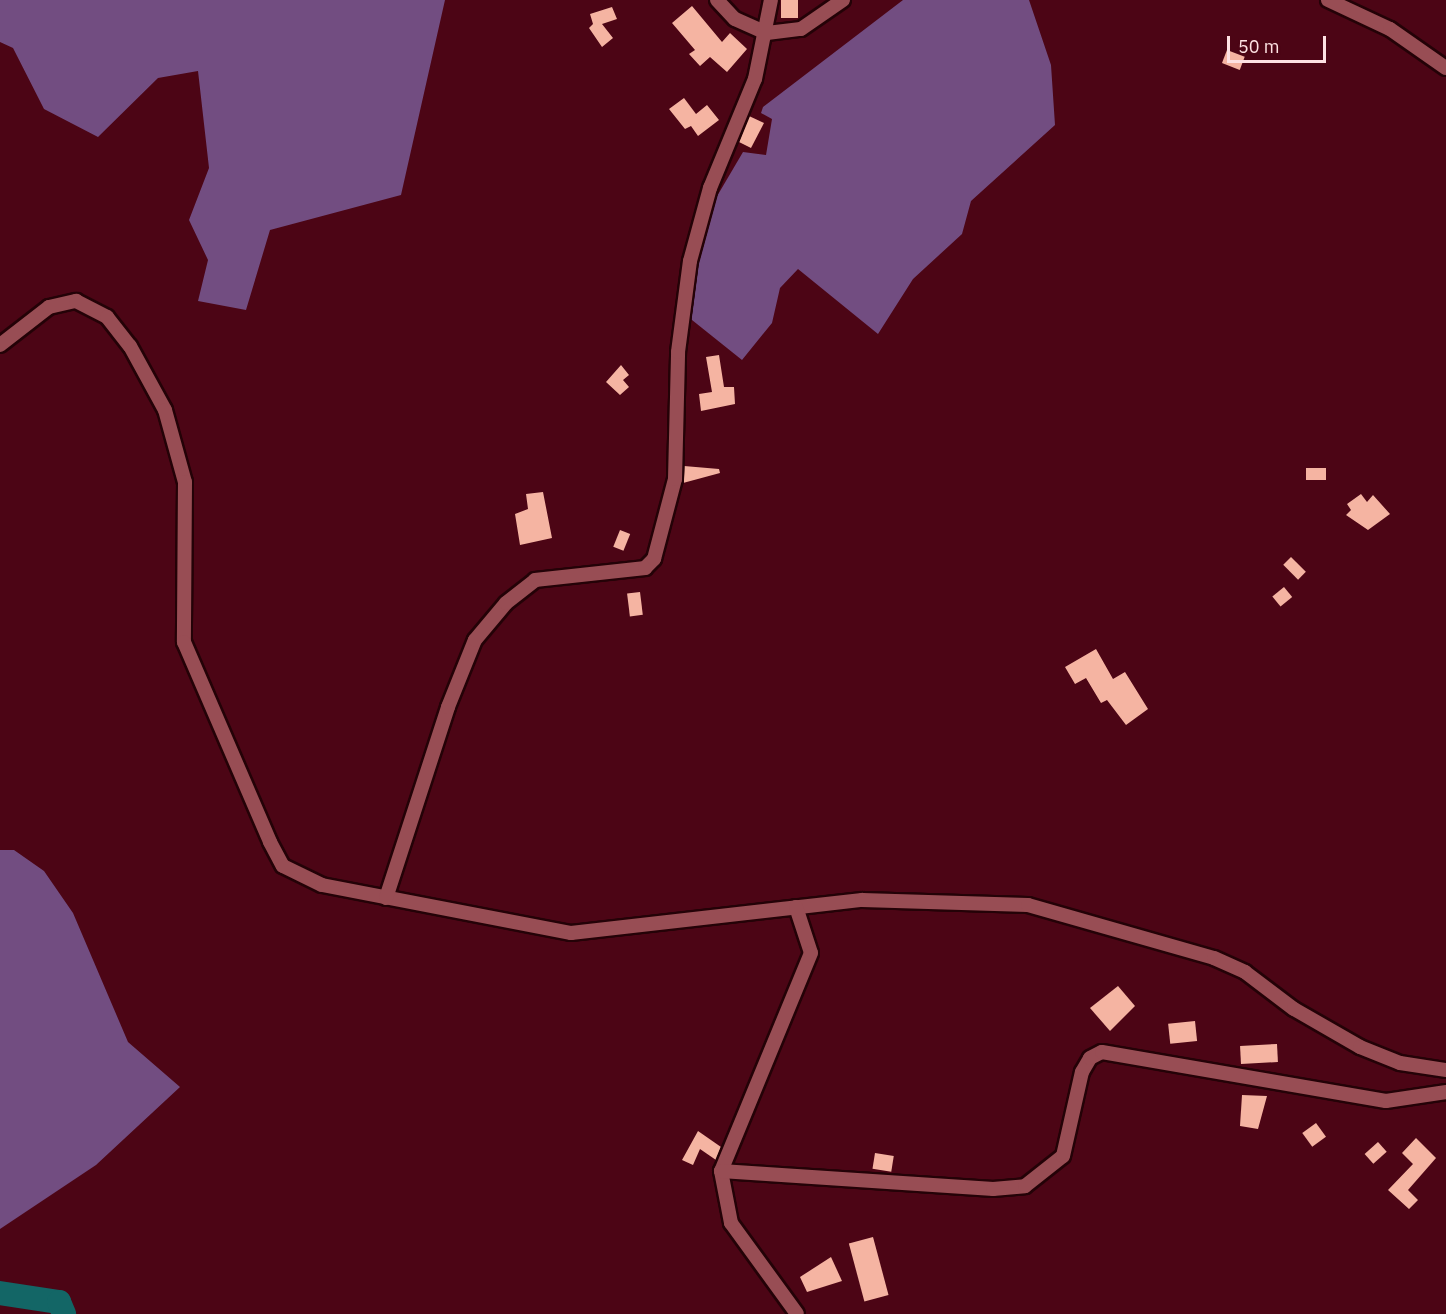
<!DOCTYPE html>
<html>
<head>
<meta charset="utf-8">
<style>
  body { margin:0 }
  #map { position:relative; width:1446px; height:1314px; overflow:hidden; background:#4c0515; font-family:"IBM Plex Sans",sans-serif }
  div>[style] { position:absolute }
  .forest>* { inset:0; background:#724d81 }
  .river>* { height:24px; margin:-12px; padding:0 12px; transform-origin:12px; border-radius:12px; background:#136666 }
  .building>* { inset:0; background:#f5b4a2; transform-origin:0 0 }
  .roads { filter:drop-shadow(2px 0 #240207) drop-shadow(-2px 0 #240207) drop-shadow(0 2px #240207) drop-shadow(0 -2px #240207) }
  .minor>* { height:14px; margin:-7px; padding:0 7px; transform-origin:7px; border-radius:7px; background:#984d54 }
  span { translate:-50% -50%; white-space:nowrap; text-align:center; line-height:1.15; -webkit-text-stroke:6px #4c0515; paint-order:stroke }
  .scale { position:absolute; left:1227px; top:36px; width:99px; height:27px; box-sizing:border-box; border:3px solid #fee2e3; border-top:0; padding-left:8px; font-size:18px; line-height:21px; white-space:nowrap; color:#fee2e3; -webkit-text-stroke:4px #4c0515; paint-order:stroke }
</style>
</head>
<body>
<div id="map">
  <div class="forest">
    <i style="clip-path:polygon(0 0,445px 0,401px 195px,270px 230px,246px 310px,198px 301px,208px 260px,189px 220px,209px 168px,198px 71px,158px 78px,98px 137px,44px 109px,13px 48px,0 42px)"></i>
    <i style="clip-path:polygon(903px 0,1029px 0,1051px 65px,1055px 125px,971px 201px,962px 234px,913px 279px,878px 334px,798px 269px,780px 288px,772px 323px,742px 360px,687px 316px,703px 220px,743px 152px,766px 155px,772px 119px,761px 113px,763px 107px)"></i>
    <i style="clip-path:polygon(0 850px,14px 850px,44px 871px,73px 913px,128px 1042px,180px 1087px,96px 1165px,0 1229px)"></i>
  </div>
  <div class="river">
    <i style="left:0;top:1293px;width:60px;rotate:8.7deg"></i>
    <i style="left:59px;top:1302px;width:13px;rotate:67deg"></i>
  </div>
  <div class="building">
    <i style="left:781px;top:0;width:17px;height:18px"></i>
    <i style="clip-path:polygon(692px 6px,722px 42px,730px 33px,747px 49px,727px 72px,710px 57px,700px 66px,689px 54px,695px 50px,672px 23px)"></i>
    <i style="clip-path:polygon(612px 7px,617px 19px,602px 24px,613px 38px,602px 47px,589px 28px,593px 24px,590px 14px)"></i>
    <i style="left:1227px;top:50px;width:19px;height:14px;rotate:21deg"></i>
    <i style="clip-path:polygon(684px 98px,696px 114px,707px 105px,719px 120px,698px 136px,691px 126px,685px 129px,669px 109px)"></i>
    <i style="clip-path:polygon(749px 116px,764px 123px,751px 148px,739px 142px)"></i>
    <i style="clip-path:polygon(719px 355px,724px 387px,734px 387px,735px 404px,701px 411px,699px 394px,712px 392px,706px 357px)"></i>
    <i style="clip-path:polygon(621px 365px,629px 375px,623px 380px,629px 387px,620px 395px,606px 382px)"></i>
    <i style="clip-path:polygon(684px 466px,719px 469px,720px 473px,683px 483px)"></i>
    <i style="left:1306px;top:468px;width:20px;height:12px"></i>
    <i style="clip-path:polygon(543px 492px,552px 538px,520px 545px,515px 514px,528px 509px,526px 494px)"></i>
    <i style="clip-path:polygon(1361px 494px,1367px 502px,1373px 495px,1390px 514px,1368px 530px,1346px 515px,1351px 510px,1347px 504px)"></i>
    <i style="left:620px;top:530px;width:11px;height:18px;rotate:22deg"></i>
    <i style="left:1291px;top:557px;width:21px;height:11px;rotate:45deg"></i>
    <i style="left:1284px;top:587px;width:13px;height:15px;rotate:51deg"></i>
    <i style="left:640px;top:592px;width:23px;height:13px;rotate:83deg"></i>
    <i style="clip-path:polygon(1096px 649px,1113px 679px,1125px 672px,1148px 709px,1126px 725px,1107px 700px,1101px 703px,1086px 678px,1075px 684px,1065px 667px)"></i>
    <i style="clip-path:polygon(1118px 986px,1135px 1006px,1110px 1031px,1090px 1008px)"></i>
    <i style="left:1195px;top:1021px;width:20px;height:27px;rotate:84deg"></i>
    <i style="left:1277px;top:1044px;width:18px;height:37px;rotate:87deg"></i>
    <i style="clip-path:polygon(1242px 1095px,1267px 1096px,1258px 1129px,1240px 1126px)"></i>
    <i style="left:1316px;top:1123px;width:17px;height:17px;rotate:54deg"></i>
    <i style="clip-path:polygon(698px 1131px,721px 1147px,716px 1160px,700px 1149px,693px 1165px,682px 1160px)"></i>
    <i style="clip-path:polygon(1416px 1138px,1436px 1158px,1408px 1190px,1418px 1200px,1409px 1209px,1388px 1190px,1413px 1164px,1402px 1153px)"></i>
    <i style="left:1378px;top:1142px;width:13px;height:18px;rotate:48deg"></i>
    <i style="left:875px;top:1153px;width:19px;height:16px;rotate:9deg"></i>
    <i style="left:873px;top:1237px;width:60px;height:25px;rotate:75deg"></i>
    <i style="clip-path:polygon(831px 1257px,842px 1281px,807px 1292px,800px 1277px)"></i>
  </div>
  <div class="roads">
    <div class="minor">
      <i style="left:717px;top:0;width:26px;rotate:47deg"></i>
      <i style="left:735px;top:19px;width:35px;rotate:24deg"></i>
      <i style="left:767px;top:33px;width:34px;rotate:-7deg"></i>
      <i style="left:801px;top:29px;width:51px;rotate:-34.6deg"></i>
      <i style="left:1328px;top:0;width:68px;rotate:25.1deg"></i>
      <i style="left:1390px;top:29px;width:68px;rotate:34.9deg"></i>
      <i style="left:0;top:345px;width:62px;rotate:-37.8deg"></i>
      <i style="left:49px;top:307px;width:28px;rotate:-13deg"></i>
      <i style="left:76px;top:301px;width:35px;rotate:27deg"></i>
      <i style="left:107px;top:317px;width:37px;rotate:52deg"></i>
      <i style="left:130px;top:346px;width:73px;rotate:61.3deg"></i>
      <i style="left:165px;top:410px;width:75px;rotate:74.5deg"></i>
      <i style="left:185px;top:482px;width:160px;rotate:90.4deg"></i>
      <i style="left:184px;top:642px;width:218px;rotate:66.7deg"></i>
      <i style="left:270px;top:842px;width:27px;rotate:62deg"></i>
      <i style="left:283px;top:866px;width:43px;rotate:26deg"></i>
      <i style="left:322px;top:885px;width:254px;rotate:10.9deg"></i>
      <i style="left:571px;top:933px;width:293px;rotate:-6.5deg"></i>
      <i style="left:862px;top:900px;width:166px;rotate:1.7deg"></i>
      <i style="left:1028px;top:905px;width:193px;rotate:15.9deg"></i>
      <i style="left:1214px;top:958px;width:34px;rotate:24deg"></i>
      <i style="left:1245px;top:972px;width:61px;rotate:37.1deg"></i>
      <i style="left:1294px;top:1009px;width:76px;rotate:29.9deg"></i>
      <i style="left:1360px;top:1047px;width:43px;rotate:21.8deg"></i>
      <i style="left:1400px;top:1063px;width:47px;rotate:8.7deg"></i>
      <i style="left:386px;top:898px;width:201px;rotate:-72deg"></i>
      <i style="left:448px;top:707px;width:72px;rotate:-68.1deg"></i>
      <i style="left:475px;top:640px;width:48px;rotate:-50deg"></i>
      <i style="left:506px;top:603px;width:37px;rotate:-38deg"></i>
      <i style="left:535px;top:580px;width:111px;rotate:-6.2deg"></i>
      <i style="left:645px;top:568px;width:13px;rotate:-45deg"></i>
      <i style="left:654px;top:559px;width:83px;rotate:-75.3deg"></i>
      <i style="left:675px;top:479px;width:127px;rotate:-88.6deg"></i>
      <i style="left:678px;top:352px;width:92px;rotate:-82.5deg"></i>
      <i style="left:690px;top:261px;width:76px;rotate:-74.7deg"></i>
      <i style="left:710px;top:188px;width:118px;rotate:-67.6deg"></i>
      <i style="left:755px;top:79px;width:81px;rotate:-78.6deg"></i>
      <i style="left:796px;top:907px;width:48px;rotate:71.9deg"></i>
      <i style="left:811px;top:953px;width:236px;rotate:112.4deg"></i>
      <i style="left:721px;top:1171px;width:53px;rotate:79.1deg"></i>
      <i style="left:731px;top:1223px;width:112px;rotate:54deg"></i>
      <i style="left:721px;top:1171px;width:273px;rotate:3.8deg"></i>
      <i style="left:993px;top:1189px;width:32px;rotate:-5deg"></i>
      <i style="left:1025px;top:1186px;width:48px;rotate:-38.3deg"></i>
      <i style="left:1063px;top:1156px;width:86px;rotate:-77.3deg"></i>
      <i style="left:1082px;top:1072px;width:16px;rotate:-60deg"></i>
      <i style="left:1090px;top:1058px;width:13px;rotate:-27deg"></i>
      <i style="left:1102px;top:1052px;width:288px;rotate:9.8deg"></i>
      <i style="left:1386px;top:1101px;width:61px;rotate:-8.5deg"></i>
    </div>
  </div>
  <div class="scale">50 m</div>
</div>
</body>
</html>
